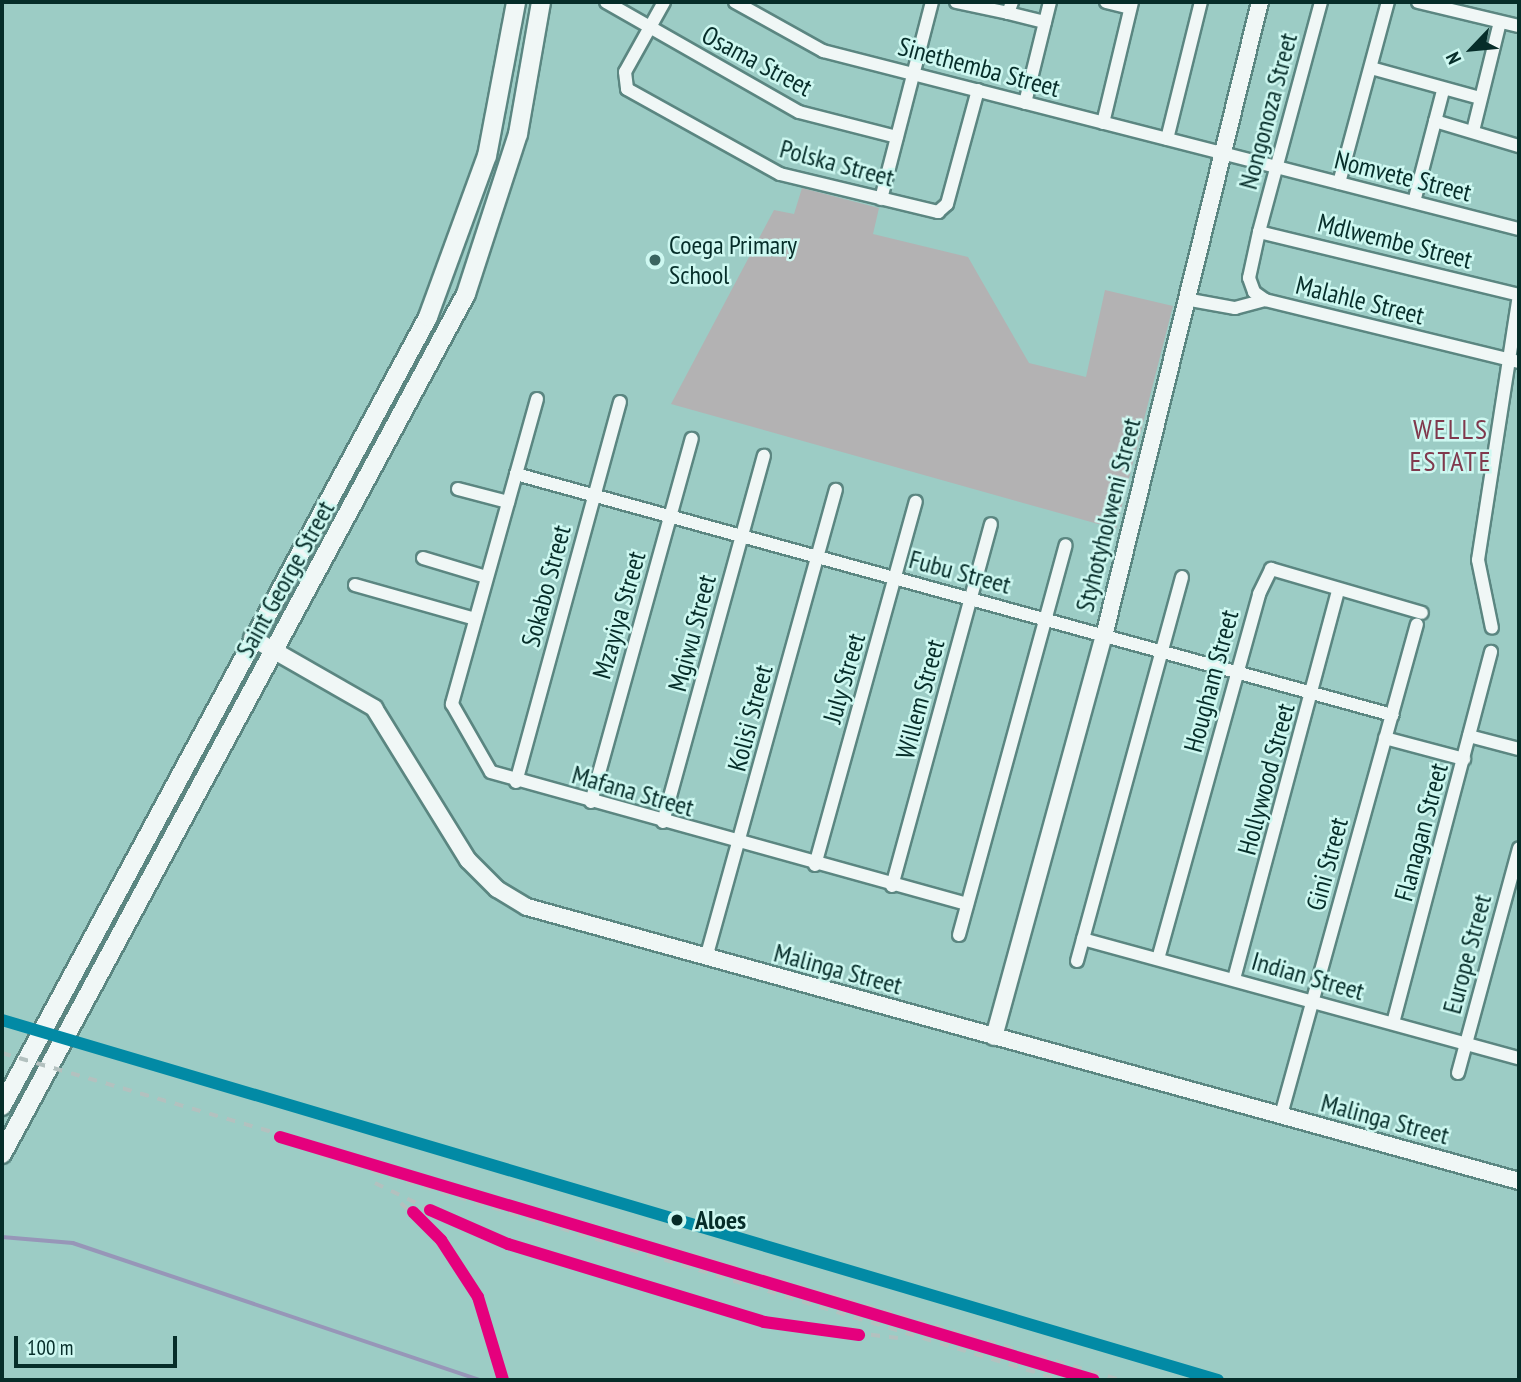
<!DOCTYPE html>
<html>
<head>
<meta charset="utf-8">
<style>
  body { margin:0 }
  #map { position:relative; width:1521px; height:1382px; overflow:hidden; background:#9cccc5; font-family:"PT Sans Narrow",sans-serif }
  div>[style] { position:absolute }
  .green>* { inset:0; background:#b3b2b3 }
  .stream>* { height:3.5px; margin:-1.75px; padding:0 1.75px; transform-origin:1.75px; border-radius:1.75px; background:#9796b8 }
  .roads { filter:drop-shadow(2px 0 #5b8681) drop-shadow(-2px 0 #5b8681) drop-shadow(0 2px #5b8681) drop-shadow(0 -2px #5b8681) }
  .minor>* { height:12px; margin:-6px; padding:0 6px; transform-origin:6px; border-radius:6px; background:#f0f7f6 }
  .tertiary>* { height:16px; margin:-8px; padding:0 8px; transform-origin:8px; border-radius:8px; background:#f0f7f6 }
  .secondary>* { height:18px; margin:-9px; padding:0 9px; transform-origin:9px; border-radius:9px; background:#f0f7f6 }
  .rail>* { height:3.5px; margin-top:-1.75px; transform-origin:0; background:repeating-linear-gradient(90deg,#b3c1bf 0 9px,transparent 0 18px) }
  .rail-1>* { height:12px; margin:-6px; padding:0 6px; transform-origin:6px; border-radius:6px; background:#028aa5 }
  .rail-2>* { height:12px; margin:-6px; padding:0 6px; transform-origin:6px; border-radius:6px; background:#e5007d }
  .dots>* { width:19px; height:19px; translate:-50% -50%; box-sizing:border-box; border:4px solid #cef8f1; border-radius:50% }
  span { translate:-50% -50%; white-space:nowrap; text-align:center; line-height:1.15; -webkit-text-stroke:5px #cef8f1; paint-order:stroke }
  .street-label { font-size:26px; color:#062d29 }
  .poi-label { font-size:26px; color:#062d29 }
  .left { translate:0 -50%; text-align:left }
  .stop-label { font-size:26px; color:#062d29; font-weight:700 }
  .neighbourhood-label { font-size:28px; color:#80394d; letter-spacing:2px }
  .frame { position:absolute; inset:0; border:4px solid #062d29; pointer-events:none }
  .north { position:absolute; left:1437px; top:14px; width:70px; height:70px; -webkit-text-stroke:5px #cef8f1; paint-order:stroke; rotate:244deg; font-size:19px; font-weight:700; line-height:28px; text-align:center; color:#062d29 }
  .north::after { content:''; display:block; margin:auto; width:24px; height:32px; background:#062d29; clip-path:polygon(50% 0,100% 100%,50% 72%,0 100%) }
  .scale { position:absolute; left:14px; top:1336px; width:163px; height:32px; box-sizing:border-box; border:4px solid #062d29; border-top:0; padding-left:9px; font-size:21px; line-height:24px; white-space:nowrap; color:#062d29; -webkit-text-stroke:5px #cef8f1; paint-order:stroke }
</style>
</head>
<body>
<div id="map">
  <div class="green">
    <i style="clip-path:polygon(802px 188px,879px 208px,873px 234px,968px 257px,1029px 363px,1086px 377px,1105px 290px,1173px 306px,1116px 529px,671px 404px,774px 210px,794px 214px)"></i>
  </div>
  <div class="stream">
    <i style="left:2px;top:1237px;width:71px;rotate:4.8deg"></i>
    <i style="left:73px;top:1243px;width:430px;rotate:18.6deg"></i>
  </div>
  <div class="roads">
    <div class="minor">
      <i style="left:606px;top:2px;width:222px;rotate:29.7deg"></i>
      <i style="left:799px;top:112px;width:101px;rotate:14.3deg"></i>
      <i style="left:664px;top:2px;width:80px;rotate:119.1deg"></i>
      <i style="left:625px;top:72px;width:17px;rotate:83deg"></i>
      <i style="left:627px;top:89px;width:175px;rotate:29.1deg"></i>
      <i style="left:780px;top:174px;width:163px;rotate:13.5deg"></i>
      <i style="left:938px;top:212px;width:12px;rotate:-42deg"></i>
      <i style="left:947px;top:204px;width:118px;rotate:-74.8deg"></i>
      <i style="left:735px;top:2px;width:101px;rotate:29.1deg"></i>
      <i style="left:823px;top:51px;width:718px;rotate:14.35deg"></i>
      <i style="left:956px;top:2px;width:53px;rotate:11.9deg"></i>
      <i style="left:1008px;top:13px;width:12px;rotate:-70deg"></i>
      <i style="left:1106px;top:2px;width:25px;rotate:14deg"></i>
      <i style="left:1321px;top:2px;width:238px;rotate:105.1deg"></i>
      <i style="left:1259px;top:232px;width:47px;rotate:102.3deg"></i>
      <i style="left:1249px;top:278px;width:15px;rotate:70deg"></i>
      <i style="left:1254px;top:292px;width:14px;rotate:36deg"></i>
      <i style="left:1265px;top:300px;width:261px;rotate:13.7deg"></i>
      <i style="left:1418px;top:2px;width:104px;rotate:13.4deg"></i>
      <i style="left:1008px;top:13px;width:38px;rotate:14deg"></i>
      <i style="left:1371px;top:68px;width:113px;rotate:15.4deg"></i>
      <i style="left:1025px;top:103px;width:104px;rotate:-76.1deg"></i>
      <i style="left:1435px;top:121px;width:88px;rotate:16.6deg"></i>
      <i style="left:1103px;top:123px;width:124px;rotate:-76.5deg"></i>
      <i style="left:1473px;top:131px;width:112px;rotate:-76.1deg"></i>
      <i style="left:1167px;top:139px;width:141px;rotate:-76.1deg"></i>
      <i style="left:1339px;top:183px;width:188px;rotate:-74.9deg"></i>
      <i style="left:881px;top:199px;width:203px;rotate:-75.5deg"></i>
      <i style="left:1414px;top:202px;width:115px;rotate:-75.4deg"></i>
      <i style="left:1259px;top:232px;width:268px;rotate:13.6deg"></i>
      <i style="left:1519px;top:295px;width:268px;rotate:98.8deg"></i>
      <i style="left:1478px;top:560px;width:69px;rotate:78.4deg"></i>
      <i style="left:1185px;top:299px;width:51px;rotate:10.2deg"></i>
      <i style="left:1235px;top:308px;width:31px;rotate:-15deg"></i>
      <i style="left:537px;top:399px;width:317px;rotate:105.6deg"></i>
      <i style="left:452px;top:704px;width:78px;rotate:60.2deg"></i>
      <i style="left:491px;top:772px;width:494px;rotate:15.5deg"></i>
      <i style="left:516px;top:474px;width:909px;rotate:15.38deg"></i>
      <i style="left:458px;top:489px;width:52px;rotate:14.6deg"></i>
      <i style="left:423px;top:558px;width:66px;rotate:16.8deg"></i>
      <i style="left:355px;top:585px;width:125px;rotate:15.8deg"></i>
      <i style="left:1469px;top:736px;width:52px;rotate:14.6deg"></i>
      <i style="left:1385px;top:738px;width:82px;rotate:14.9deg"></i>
      <i style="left:516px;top:782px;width:394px;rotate:-74.7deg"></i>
      <i style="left:591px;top:802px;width:377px;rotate:-74.5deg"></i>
      <i style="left:663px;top:822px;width:380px;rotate:-74.6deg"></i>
      <i style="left:815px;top:865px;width:377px;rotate:-74.5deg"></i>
      <i style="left:892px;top:886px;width:375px;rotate:-74.7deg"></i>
      <i style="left:959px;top:935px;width:404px;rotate:-74.7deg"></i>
      <i style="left:1083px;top:939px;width:452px;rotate:15.3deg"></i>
      <i style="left:706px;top:958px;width:486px;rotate:-74.5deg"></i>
      <i style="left:1158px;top:959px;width:379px;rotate:-74.5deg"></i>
      <i style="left:1259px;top:594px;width:28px;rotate:-64deg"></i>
      <i style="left:1271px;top:569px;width:157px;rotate:16.2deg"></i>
      <i style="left:1077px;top:961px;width:398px;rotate:-74.7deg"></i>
      <i style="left:1234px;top:979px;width:403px;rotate:-75deg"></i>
      <i style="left:1393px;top:1023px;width:384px;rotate:-75.2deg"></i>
      <i style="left:1458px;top:1073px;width:233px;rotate:-74.8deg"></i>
      <i style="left:1281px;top:1115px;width:509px;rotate:-74.52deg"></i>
    </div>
    <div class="tertiary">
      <i style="left:252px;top:638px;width:141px;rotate:29.8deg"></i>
      <i style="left:374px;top:708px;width:179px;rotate:58.3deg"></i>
      <i style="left:468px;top:860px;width:41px;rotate:45deg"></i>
      <i style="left:497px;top:889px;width:35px;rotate:31deg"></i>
      <i style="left:527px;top:907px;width:1029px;rotate:15.44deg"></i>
      <i style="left:994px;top:1037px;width:416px;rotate:-74.7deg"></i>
      <i style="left:1104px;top:636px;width:653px;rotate:-76.18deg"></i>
    </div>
    <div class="secondary">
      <i style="left:2px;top:1106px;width:897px;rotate:-61.63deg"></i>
      <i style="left:428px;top:317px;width:171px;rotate:-69.9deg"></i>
      <i style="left:487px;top:156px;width:157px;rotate:-79.3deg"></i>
      <i style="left:2px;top:1154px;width:977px;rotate:-61.65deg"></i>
      <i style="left:466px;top:294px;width:168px;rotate:-72deg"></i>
      <i style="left:518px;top:134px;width:134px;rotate:-80.1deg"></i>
    </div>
  </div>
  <div class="rail">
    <i style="left:2px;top:1020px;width:1268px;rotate:16.49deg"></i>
    <i style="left:2px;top:1053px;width:1165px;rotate:16.3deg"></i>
    <i style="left:320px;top:1155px;width:774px;rotate:16.89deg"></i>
    <i style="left:375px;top:1183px;width:127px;rotate:25.8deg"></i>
    <i style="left:489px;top:1238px;width:288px;rotate:17deg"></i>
    <i style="left:764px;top:1322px;width:135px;rotate:6.8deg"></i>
    <i style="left:401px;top:1203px;width:54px;rotate:42.8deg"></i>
    <i style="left:441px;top:1240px;width:52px;rotate:56deg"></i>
    <i style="left:470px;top:1283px;width:102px;rotate:71.2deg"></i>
  </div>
  <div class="rail-1">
    <i style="left:2px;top:1020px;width:1268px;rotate:16.49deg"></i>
  </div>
  <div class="rail-2">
    <i style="left:280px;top:1137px;width:849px;rotate:16.62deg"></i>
    <i style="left:430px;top:1210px;width:85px;rotate:23.6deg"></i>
    <i style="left:508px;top:1244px;width:268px;rotate:16.9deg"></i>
    <i style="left:764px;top:1322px;width:96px;rotate:7.8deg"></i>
    <i style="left:413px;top:1212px;width:40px;rotate:45deg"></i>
    <i style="left:441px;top:1240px;width:68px;rotate:57deg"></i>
    <i style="left:478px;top:1297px;width:87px;rotate:73.2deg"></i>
  </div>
  <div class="dots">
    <i style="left:655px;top:260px;background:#3a6560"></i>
    <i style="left:677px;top:1220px;background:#062d29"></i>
  </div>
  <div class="street-label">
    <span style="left:757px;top:61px;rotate:28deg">Osama Street</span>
    <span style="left:979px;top:67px;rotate:15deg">Sinethemba Street</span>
    <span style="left:1268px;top:111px;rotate:-75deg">Nongonoza Street</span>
    <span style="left:837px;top:163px;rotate:15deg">Polska Street</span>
    <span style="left:1403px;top:176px;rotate:14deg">Nomvete Street</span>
    <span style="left:1395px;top:241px;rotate:14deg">Mdlwembe Street</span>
    <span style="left:1360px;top:300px;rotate:14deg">Malahle Street</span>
    <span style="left:1108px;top:515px;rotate:-76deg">Styhotyholweni Street</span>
    <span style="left:960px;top:572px;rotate:15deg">Fubu Street</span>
    <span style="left:285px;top:579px;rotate:-61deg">Saint George Street</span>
    <span style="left:546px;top:586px;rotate:-75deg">Sokabo Street</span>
    <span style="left:619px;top:615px;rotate:-74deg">Mzayiya Street</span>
    <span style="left:692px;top:633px;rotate:-75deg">Mgiwu Street</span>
    <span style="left:844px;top:678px;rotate:-74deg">July Street</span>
    <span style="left:1211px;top:681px;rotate:-75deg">Hougham Street</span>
    <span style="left:920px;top:699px;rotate:-75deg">Willem Street</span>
    <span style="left:750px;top:718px;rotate:-75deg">Kolisi Street</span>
    <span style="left:1266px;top:779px;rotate:-75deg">Hollywood Street</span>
    <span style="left:633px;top:791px;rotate:16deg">Mafana Street</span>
    <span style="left:1421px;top:832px;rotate:-75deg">Flanagan Street</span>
    <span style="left:1327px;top:864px;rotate:-75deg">Gini Street</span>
    <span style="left:1467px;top:954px;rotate:-75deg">Europe Street</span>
    <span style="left:838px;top:969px;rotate:15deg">Malinga Street</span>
    <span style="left:1308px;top:976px;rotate:16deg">Indian Street</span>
    <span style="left:1385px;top:1119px;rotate:15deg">Malinga Street</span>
  </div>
  <div class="poi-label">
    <span class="left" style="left:669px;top:260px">Coega Primary<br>School</span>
  </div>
  <div class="stop-label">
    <span class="left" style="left:695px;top:1220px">Aloes</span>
  </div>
  <div class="neighbourhood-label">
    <span style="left:1451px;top:445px">WELLS<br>ESTATE</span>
  </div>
  <div class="frame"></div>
  <div class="north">N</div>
  <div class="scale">100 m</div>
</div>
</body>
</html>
